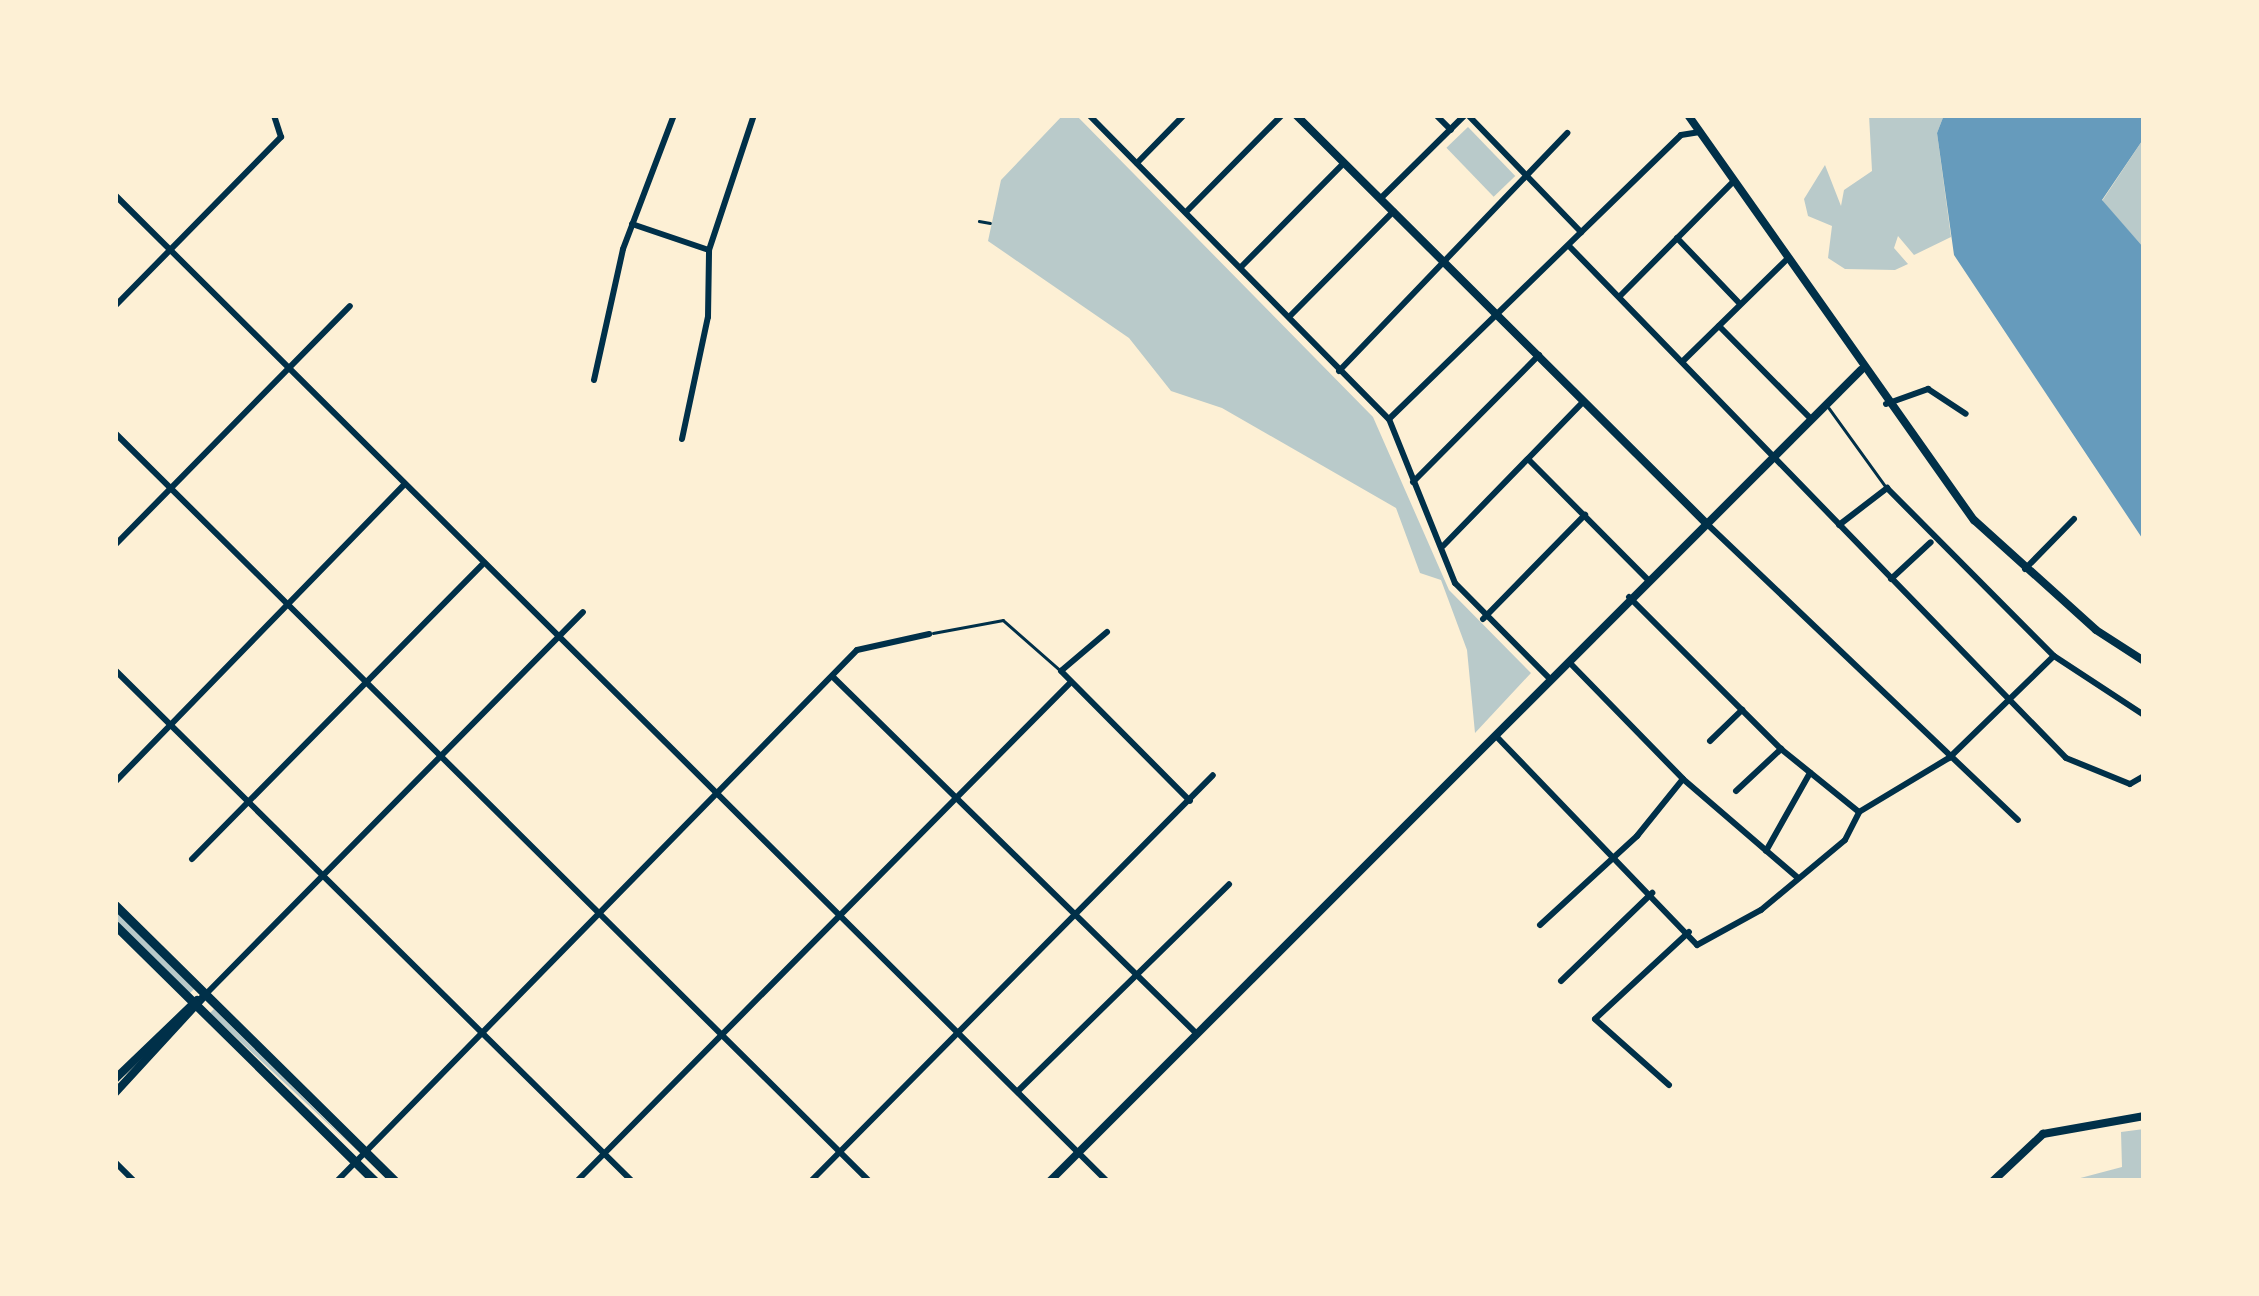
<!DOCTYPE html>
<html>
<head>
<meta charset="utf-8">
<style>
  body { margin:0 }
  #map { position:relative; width:2259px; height:1296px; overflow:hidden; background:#fdf0d5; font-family:Helvetica,sans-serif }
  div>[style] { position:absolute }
  .green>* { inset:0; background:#b9caca; transform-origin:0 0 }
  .water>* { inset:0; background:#669bbc }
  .path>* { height:2.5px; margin:-1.25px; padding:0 1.25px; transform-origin:1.25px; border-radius:1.25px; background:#003049 }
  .service>* { height:2.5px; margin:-1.25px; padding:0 1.25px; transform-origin:1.25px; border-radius:1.25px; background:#003049 }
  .minor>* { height:6px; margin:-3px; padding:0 3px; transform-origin:3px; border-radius:3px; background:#003049 }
  .tertiary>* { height:8px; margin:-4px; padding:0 4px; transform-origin:4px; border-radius:4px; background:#003049 }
  .secondary>* { height:8px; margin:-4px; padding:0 4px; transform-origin:4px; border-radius:4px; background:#003049 }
  .primary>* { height:9px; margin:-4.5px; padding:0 4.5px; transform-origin:4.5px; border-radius:4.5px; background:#003049 }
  span { translate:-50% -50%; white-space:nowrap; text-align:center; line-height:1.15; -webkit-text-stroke:8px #fdf0d5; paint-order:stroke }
  .frame { position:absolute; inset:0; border:118px solid #fdf0d5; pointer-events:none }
</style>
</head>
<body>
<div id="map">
  <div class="green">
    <i style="clip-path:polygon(1063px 115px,1076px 115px,1373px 417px,1449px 590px,1531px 673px,1475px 733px,1467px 650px,1441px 580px,1420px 573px,1396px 508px,1222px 408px,1171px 391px,1129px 338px,988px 241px,1001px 180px)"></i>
    <i style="clip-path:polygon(1869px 115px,1944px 115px,1937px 133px,1951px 237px,1914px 255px,1898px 236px,1894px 248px,1908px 264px,1895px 270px,1845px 269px,1828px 258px,1832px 226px,1808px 216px,1804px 199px,1825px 165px,1841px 206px,1844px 190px,1872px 171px)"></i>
    <i style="left:1468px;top:127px;width:68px;height:30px;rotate:46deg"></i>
    <i style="clip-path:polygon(2144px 138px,2144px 248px,2102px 201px)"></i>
    <i style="clip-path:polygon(115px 910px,194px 989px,189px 994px,115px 919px)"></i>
    <i style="clip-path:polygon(214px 1009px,355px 1149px,210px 1013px)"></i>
    <i style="clip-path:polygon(2144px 1129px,2144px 1181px,2069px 1181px,2122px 1167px,2121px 1132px)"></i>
  </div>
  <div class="water">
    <i style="clip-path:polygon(1944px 115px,2144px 115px,2144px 138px,2102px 200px,2144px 248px,2144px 541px,1954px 255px,1937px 133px)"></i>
  </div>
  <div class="path">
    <i style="left:979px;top:221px;width:11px;rotate:10deg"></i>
  </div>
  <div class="service">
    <i style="left:1829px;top:408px;width:97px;rotate:54.2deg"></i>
    <i style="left:933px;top:633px;width:71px;rotate:-10.5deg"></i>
    <i style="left:1003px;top:620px;width:76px;rotate:41.3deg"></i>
  </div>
  <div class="minor">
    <i style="left:1089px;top:115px;width:427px;rotate:45.4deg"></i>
    <i style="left:1389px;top:419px;width:177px;rotate:68.1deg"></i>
    <i style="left:1455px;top:583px;width:135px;rotate:45.3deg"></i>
    <i style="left:1436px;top:115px;width:21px;rotate:45deg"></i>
    <i style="left:1468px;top:115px;width:163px;rotate:46deg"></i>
    <i style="left:1137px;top:163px;width:67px;rotate:-45.6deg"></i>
    <i style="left:115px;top:195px;width:1399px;rotate:44.83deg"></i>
    <i style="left:1381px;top:198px;width:118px;rotate:-44.7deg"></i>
    <i style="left:1186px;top:212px;width:136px;rotate:-45.3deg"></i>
    <i style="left:632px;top:224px;width:81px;rotate:18.7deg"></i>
    <i style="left:1677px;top:238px;width:91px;rotate:46.3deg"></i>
    <i style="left:1570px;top:247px;width:712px;rotate:45.85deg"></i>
    <i style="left:2066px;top:758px;width:69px;rotate:22.1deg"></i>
    <i style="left:2130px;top:784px;width:16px;rotate:-30deg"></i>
    <i style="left:1242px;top:266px;width:145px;rotate:-45.3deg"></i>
    <i style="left:1620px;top:296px;width:161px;rotate:-45.3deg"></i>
    <i style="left:115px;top:306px;width:237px;rotate:-45.5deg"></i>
    <i style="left:281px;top:137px;width:23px;rotate:-108deg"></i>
    <i style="left:1291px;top:315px;width:146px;rotate:-45.3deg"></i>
    <i style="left:1719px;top:326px;width:128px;rotate:45.3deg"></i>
    <i style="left:1683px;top:361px;width:146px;rotate:-44.4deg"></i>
    <i style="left:1339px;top:371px;width:330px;rotate:-46.2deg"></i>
    <i style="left:594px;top:380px;width:134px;rotate:-77.5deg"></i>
    <i style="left:623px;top:249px;width:143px;rotate:-69.2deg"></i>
    <i style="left:1886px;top:404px;width:45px;rotate:-19.7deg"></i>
    <i style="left:1928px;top:389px;width:45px;rotate:33.3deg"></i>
    <i style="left:1389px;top:419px;width:407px;rotate:-44.2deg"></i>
    <i style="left:1681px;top:135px;width:19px;rotate:-9deg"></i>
    <i style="left:115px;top:433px;width:1062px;rotate:44.77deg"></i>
    <i style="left:682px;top:439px;width:125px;rotate:-78deg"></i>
    <i style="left:708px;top:317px;width:67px;rotate:-89.1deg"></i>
    <i style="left:709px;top:250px;width:142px;rotate:-71.6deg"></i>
    <i style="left:1528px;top:459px;width:169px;rotate:45.2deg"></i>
    <i style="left:1413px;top:482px;width:179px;rotate:-45.2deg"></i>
    <i style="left:1705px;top:522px;width:432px;rotate:43.6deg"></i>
    <i style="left:1839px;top:525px;width:61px;rotate:-37.6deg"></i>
    <i style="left:1887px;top:488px;width:237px;rotate:45.2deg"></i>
    <i style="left:2054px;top:656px;width:108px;rotate:33.2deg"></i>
    <i style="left:115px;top:545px;width:335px;rotate:-45.5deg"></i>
    <i style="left:1443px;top:546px;width:202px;rotate:-45.8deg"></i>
    <i style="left:2025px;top:569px;width:70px;rotate:-45.6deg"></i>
    <i style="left:1891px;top:579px;width:54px;rotate:-42.8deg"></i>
    <i style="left:1629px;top:597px;width:215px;rotate:45deg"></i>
    <i style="left:1781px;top:749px;width:100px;rotate:38.9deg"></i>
    <i style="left:1483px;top:619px;width:146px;rotate:-45.6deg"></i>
    <i style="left:1107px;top:632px;width:60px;rotate:139.7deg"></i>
    <i style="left:1061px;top:671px;width:183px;rotate:45.2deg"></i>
    <i style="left:1569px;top:662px;width:163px;rotate:45.7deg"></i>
    <i style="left:1683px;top:779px;width:152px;rotate:40.7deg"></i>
    <i style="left:115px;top:670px;width:727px;rotate:44.67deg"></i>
    <i style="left:834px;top:678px;width:506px;rotate:44.44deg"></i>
    <i style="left:1496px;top:736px;width:290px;rotate:46.1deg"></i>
    <i style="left:1697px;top:945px;width:73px;rotate:-28.7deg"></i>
    <i style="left:1761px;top:910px;width:109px;rotate:-39.8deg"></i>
    <i style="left:1845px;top:840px;width:31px;rotate:-63deg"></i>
    <i style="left:1859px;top:812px;width:105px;rotate:-31deg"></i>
    <i style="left:1949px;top:758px;width:146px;rotate:-44.2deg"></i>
    <i style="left:1710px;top:741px;width:45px;rotate:-44.1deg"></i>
    <i style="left:115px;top:782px;width:414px;rotate:-45.8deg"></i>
    <i style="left:1736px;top:791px;width:62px;rotate:-43deg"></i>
    <i style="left:1766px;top:851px;width:90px;rotate:-60.6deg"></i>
    <i style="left:192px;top:859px;width:413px;rotate:-45.4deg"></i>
    <i style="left:1540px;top:925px;width:132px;rotate:-42.5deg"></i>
    <i style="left:1637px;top:836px;width:73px;rotate:-51.1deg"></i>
    <i style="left:1561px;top:981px;width:127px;rotate:-44deg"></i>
    <i style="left:205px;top:995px;width:538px;rotate:-45.38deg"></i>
    <i style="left:1669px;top:1085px;width:99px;rotate:-138.3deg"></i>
    <i style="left:1595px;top:1019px;width:128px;rotate:-42.8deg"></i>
    <i style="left:1019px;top:1090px;width:294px;rotate:-44.4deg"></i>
    <i style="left:115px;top:1162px;width:27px;rotate:45deg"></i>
    <i style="left:337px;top:1181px;width:743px;rotate:-45.6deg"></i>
    <i style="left:857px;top:650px;width:74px;rotate:-12.5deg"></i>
    <i style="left:577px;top:1181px;width:701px;rotate:-45.29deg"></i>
    <i style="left:811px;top:1181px;width:571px;rotate:-45.28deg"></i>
  </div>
  <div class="tertiary">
    <i style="left:1296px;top:115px;width:576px;rotate:44.86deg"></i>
    <i style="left:1688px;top:115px;width:496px;rotate:54.8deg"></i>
    <i style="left:1974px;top:520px;width:164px;rotate:42deg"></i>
    <i style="left:2096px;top:630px;width:57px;rotate:32.9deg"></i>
    <i style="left:1050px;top:1181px;width:1147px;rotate:-45deg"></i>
    <i style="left:1993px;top:1181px;width:69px;rotate:-43.2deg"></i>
    <i style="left:2043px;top:1134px;width:103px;rotate:-10.1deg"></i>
  </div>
  <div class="secondary">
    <i style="left:115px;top:1079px;width:114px;rotate:-43.9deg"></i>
    <i style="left:115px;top:1093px;width:133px;rotate:-47.4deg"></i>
  </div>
  <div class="primary">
    <i style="left:115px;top:905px;width:393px;rotate:44.6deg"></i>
    <i style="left:115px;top:925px;width:365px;rotate:44.6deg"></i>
  </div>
  <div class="frame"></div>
</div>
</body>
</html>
